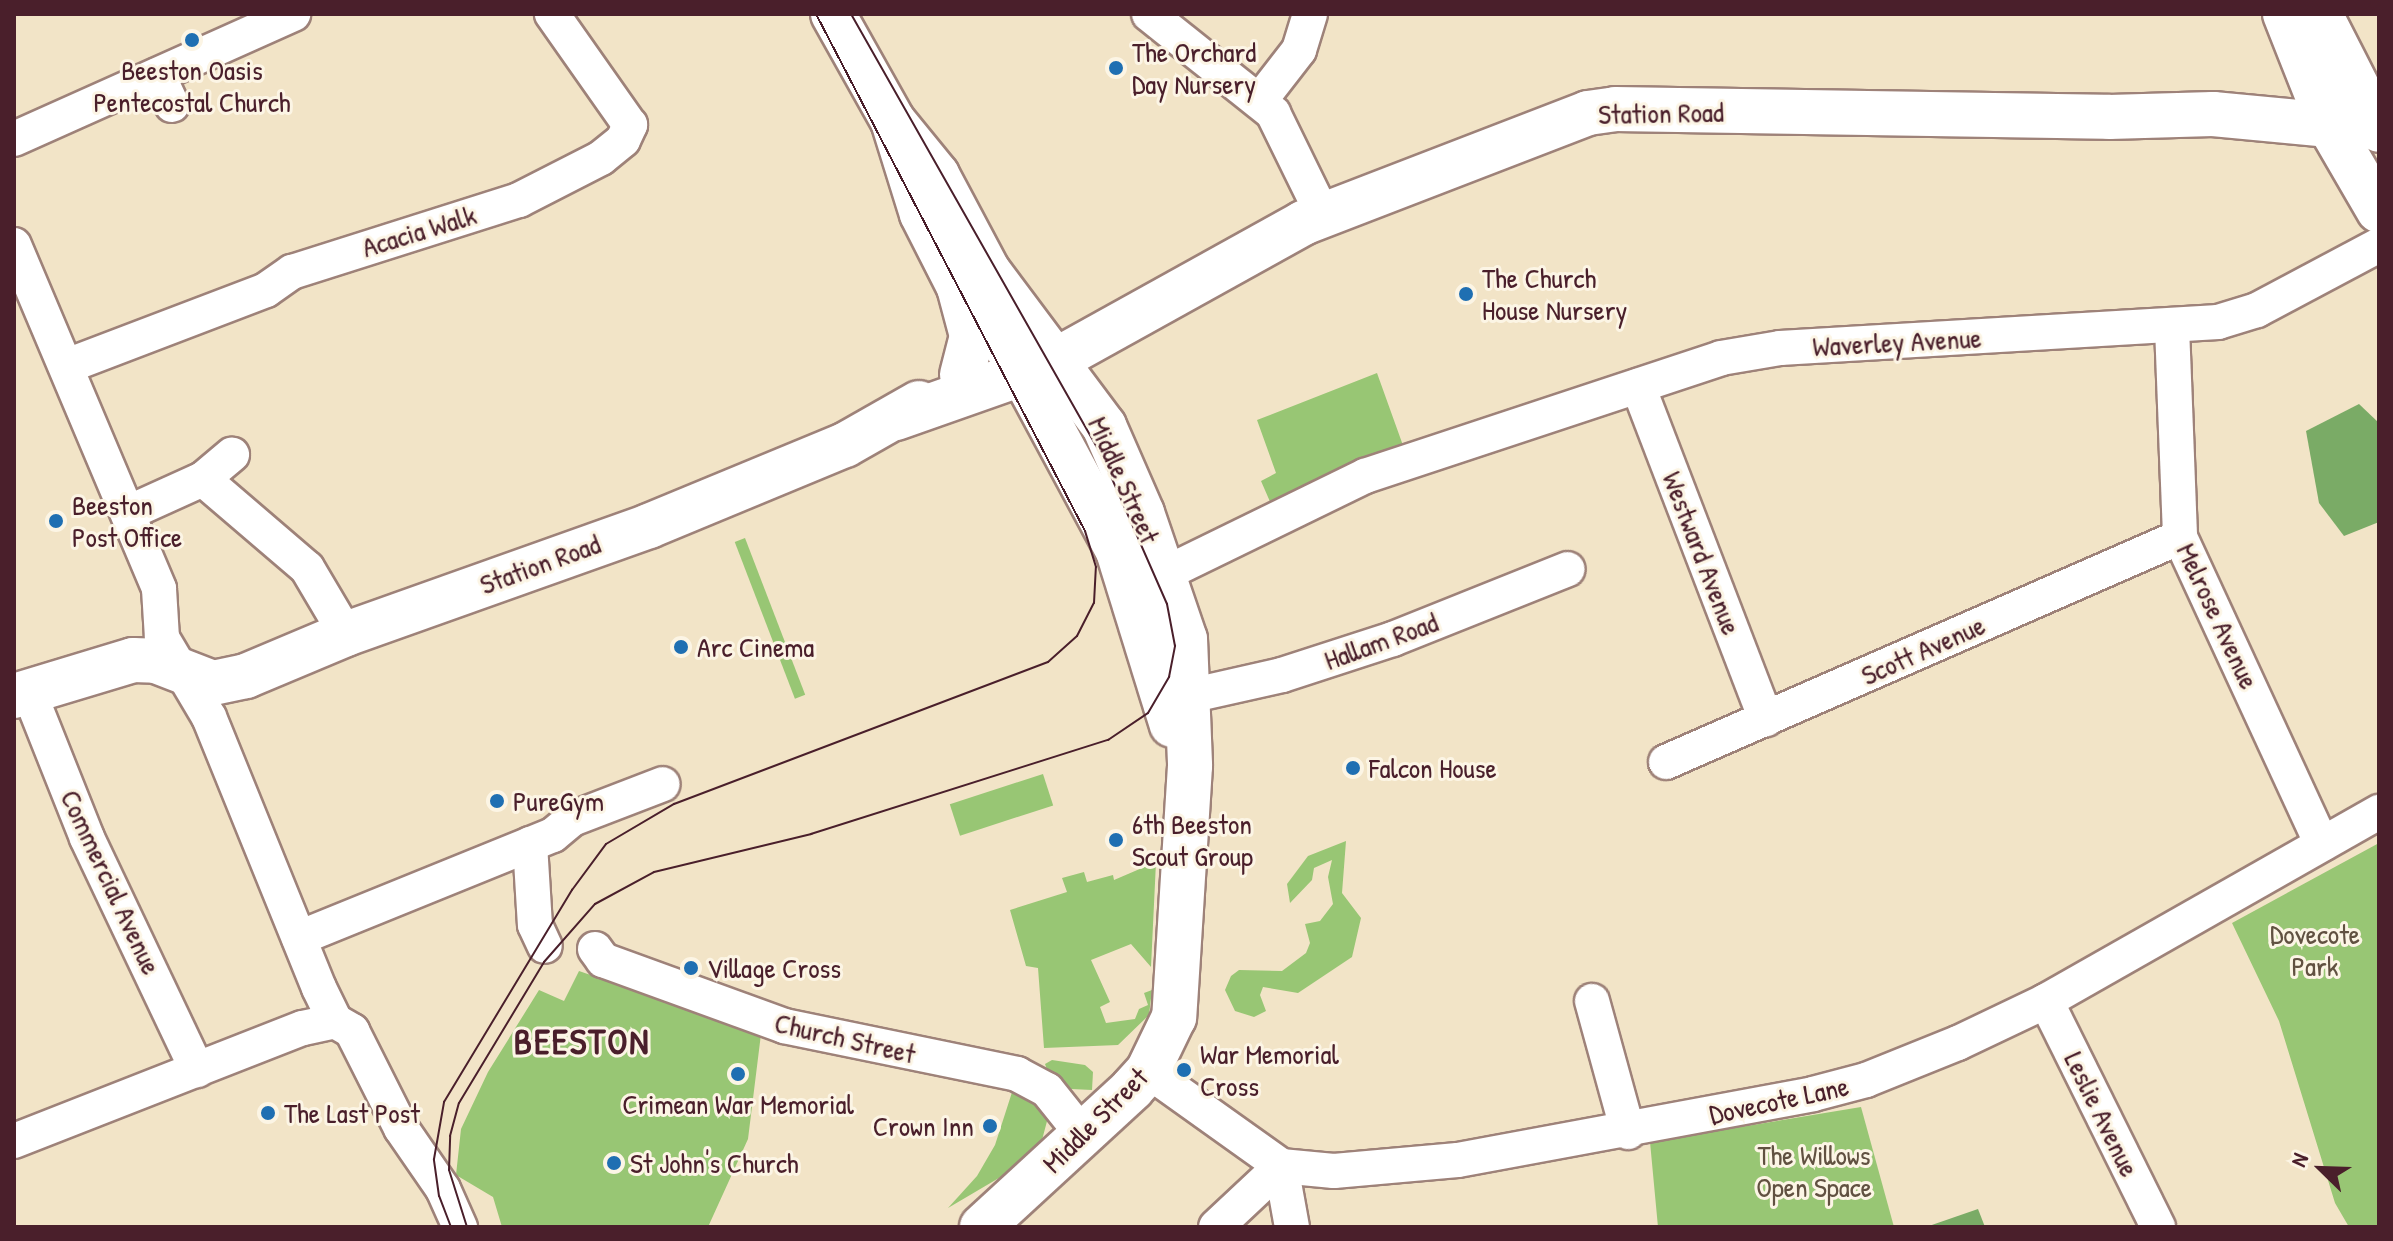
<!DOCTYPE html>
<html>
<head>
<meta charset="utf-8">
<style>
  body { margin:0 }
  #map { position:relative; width:2393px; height:1241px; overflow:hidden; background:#f2e4c7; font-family:"Patrick Hand",sans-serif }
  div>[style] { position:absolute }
  .green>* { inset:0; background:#98c674; transform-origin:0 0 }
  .forest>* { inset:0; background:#7aab66 }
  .roads { filter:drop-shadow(2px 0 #9e8279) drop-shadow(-2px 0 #9e8279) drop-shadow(0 2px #9e8279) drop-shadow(0 -2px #9e8279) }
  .minor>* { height:34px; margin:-17px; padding:0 17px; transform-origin:17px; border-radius:17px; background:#fff }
  .major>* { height:44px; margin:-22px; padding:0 22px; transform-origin:22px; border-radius:22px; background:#fff }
  .tram>* { height:2px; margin:-1px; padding:0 1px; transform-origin:1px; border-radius:1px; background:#4a1f2b }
  .dots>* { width:22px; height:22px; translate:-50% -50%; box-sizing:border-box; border:4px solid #fcf5e5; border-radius:50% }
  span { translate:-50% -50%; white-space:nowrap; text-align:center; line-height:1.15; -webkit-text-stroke:6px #fcf5e5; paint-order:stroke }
  .poi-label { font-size:28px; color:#4a1f2b }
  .left { translate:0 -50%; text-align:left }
  .right { translate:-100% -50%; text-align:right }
  .street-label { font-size:28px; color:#4a1f2b }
  .park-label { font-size:28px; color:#615141 }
  .district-label { font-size:36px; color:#4a1f2b; font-weight:700; letter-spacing:2px }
  .frame { position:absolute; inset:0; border:16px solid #4a1f2b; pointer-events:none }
  .north { position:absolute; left:2281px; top:1129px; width:80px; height:80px; -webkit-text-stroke:6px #fcf5e5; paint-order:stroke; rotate:293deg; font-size:22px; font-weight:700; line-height:32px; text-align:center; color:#4a1f2b }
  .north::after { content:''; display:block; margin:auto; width:28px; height:36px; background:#4a1f2b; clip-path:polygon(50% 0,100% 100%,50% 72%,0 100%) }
</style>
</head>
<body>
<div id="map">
  <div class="green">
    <i style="clip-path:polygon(1377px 373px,1405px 451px,1275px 513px,1261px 481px,1276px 473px,1257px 420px)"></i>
    <i style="left:745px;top:538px;width:168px;height:11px;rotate:69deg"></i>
    <i style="left:1043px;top:774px;width:33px;height:98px;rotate:72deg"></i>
    <i style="clip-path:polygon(1346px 841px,1342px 893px,1361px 918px,1352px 957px,1298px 993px,1263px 987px,1260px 995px,1266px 1011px,1254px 1017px,1235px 1011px,1225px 990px,1231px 976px,1239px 970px,1282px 971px,1306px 953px,1310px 943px,1305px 924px,1320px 921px,1333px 904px,1328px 877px,1332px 860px,1314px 868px,1312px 880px,1290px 903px,1287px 884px,1308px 856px)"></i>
    <i style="clip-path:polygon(2379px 843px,2379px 1227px,2349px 1227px,2335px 1203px,2279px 1021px,2232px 923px)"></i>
    <i style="clip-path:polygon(1156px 862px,1151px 967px,1131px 944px,1091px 960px,1110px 1002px,1100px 1007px,1106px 1023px,1135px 1019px,1139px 1009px,1148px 1005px,1144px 993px,1152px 990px,1149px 1015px,1118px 1045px,1044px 1048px,1038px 968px,1026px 966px,1010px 910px,1067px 892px,1062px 878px,1084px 872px,1087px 882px,1113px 875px,1114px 880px)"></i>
    <i style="clip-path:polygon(579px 971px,761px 1034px,748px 1139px,708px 1227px,502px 1227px,493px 1197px,456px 1175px,461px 1129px,488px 1072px,539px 990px,564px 1001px)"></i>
    <i style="clip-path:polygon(1052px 1060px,1085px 1065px,1093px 1072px,1092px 1090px,1071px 1089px,1049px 1075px,1045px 1064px)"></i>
    <i style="clip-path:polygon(1015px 1083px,1050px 1110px,1042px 1140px,1004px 1175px,948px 1208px,977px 1176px,995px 1145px)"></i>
    <i style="clip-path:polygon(1861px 1107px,1894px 1227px,1658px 1227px,1650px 1142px)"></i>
  </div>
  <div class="forest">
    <i style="clip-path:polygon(2359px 404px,2379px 423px,2379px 522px,2344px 536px,2319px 503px,2306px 431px)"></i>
    <i style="clip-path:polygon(1978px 1209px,1985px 1227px,1926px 1227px)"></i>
  </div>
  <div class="roads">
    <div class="minor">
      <i style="left:1149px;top:14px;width:159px;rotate:38.6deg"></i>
      <i style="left:1273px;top:113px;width:114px;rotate:63.9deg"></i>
      <i style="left:158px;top:75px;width:33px;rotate:65deg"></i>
      <i style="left:1261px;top:99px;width:62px;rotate:-52.2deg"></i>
      <i style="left:1299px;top:50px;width:38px;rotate:-73deg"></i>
      <i style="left:14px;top:139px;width:306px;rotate:-24.1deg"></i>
      <i style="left:14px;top:245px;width:373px;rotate:67.1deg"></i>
      <i style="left:159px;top:589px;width:49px;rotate:86.5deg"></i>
      <i style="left:162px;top:638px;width:92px;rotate:59.3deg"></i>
      <i style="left:209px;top:717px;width:292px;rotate:67.9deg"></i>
      <i style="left:319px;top:988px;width:37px;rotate:64deg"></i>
      <i style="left:335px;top:1021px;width:20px;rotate:30deg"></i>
      <i style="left:352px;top:1031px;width:109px;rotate:63.2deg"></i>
      <i style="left:401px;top:1128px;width:74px;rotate:55.5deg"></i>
      <i style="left:443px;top:1189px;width:42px;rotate:65.9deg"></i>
      <i style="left:2172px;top:327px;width:210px;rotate:87.8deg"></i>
      <i style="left:2180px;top:537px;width:338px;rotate:65.2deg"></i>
      <i style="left:67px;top:366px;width:213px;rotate:-20.9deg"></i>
      <i style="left:266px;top:290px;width:32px;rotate:-35deg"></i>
      <i style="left:292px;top:272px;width:238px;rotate:-17.6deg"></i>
      <i style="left:519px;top:200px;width:92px;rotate:-27.1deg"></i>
      <i style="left:601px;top:158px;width:28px;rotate:-39deg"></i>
      <i style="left:623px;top:140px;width:17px;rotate:-65deg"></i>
      <i style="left:630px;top:125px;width:136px;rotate:-125.1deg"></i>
      <i style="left:1638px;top:386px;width:357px;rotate:69deg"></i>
      <i style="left:203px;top:479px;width:137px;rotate:40.6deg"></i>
      <i style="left:307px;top:568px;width:77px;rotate:59.4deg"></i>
      <i style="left:130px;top:512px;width:80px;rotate:-24.3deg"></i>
      <i style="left:203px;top:479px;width:38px;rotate:-40deg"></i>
      <i style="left:1164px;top:574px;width:224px;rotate:-26deg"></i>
      <i style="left:1365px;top:476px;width:375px;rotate:-18.3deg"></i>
      <i style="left:1721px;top:358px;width:60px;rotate:-9.6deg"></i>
      <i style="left:1780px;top:348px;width:439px;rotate:-3.4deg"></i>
      <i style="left:2218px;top:322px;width:41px;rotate:-17.1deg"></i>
      <i style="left:2257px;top:310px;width:138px;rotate:-28deg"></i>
      <i style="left:29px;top:692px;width:157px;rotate:68.3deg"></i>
      <i style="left:87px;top:838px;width:257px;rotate:64.6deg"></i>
      <i style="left:1189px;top:696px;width:95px;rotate:-12.7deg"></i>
      <i style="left:1282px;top:675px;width:117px;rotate:-18deg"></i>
      <i style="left:1393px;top:639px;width:188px;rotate:-21.8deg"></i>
      <i style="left:1666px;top:762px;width:561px;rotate:-23.64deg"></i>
      <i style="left:530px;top:844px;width:81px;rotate:86.5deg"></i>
      <i style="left:535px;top:925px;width:23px;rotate:65deg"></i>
      <i style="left:299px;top:938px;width:274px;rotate:-22.1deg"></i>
      <i style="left:553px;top:835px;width:25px;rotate:-40deg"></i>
      <i style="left:572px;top:819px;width:97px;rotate:-21deg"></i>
      <i style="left:595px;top:949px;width:14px;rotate:54deg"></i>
      <i style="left:603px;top:960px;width:193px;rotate:20deg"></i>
      <i style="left:784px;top:1026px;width:238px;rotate:11.6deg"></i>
      <i style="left:1017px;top:1074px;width:34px;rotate:28deg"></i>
      <i style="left:1047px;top:1090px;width:58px;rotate:51.3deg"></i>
      <i style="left:1592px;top:1001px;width:136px;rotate:74.6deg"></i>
      <i style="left:2046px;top:1001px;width:252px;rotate:63.6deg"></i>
      <i style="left:1148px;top:1071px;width:163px;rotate:35.5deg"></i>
      <i style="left:1281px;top:1166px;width:53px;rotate:5.4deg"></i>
      <i style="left:1334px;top:1171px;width:124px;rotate:-5.1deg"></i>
      <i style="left:1458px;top:1160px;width:361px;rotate:-10.5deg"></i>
      <i style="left:1813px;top:1094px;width:55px;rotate:-14.8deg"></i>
      <i style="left:1866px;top:1080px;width:99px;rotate:-21.9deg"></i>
      <i style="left:1958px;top:1043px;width:98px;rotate:-25.5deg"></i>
      <i style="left:2046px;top:1001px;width:383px;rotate:-29.6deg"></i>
      <i style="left:14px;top:1141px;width:310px;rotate:-21.4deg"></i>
      <i style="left:303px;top:1028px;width:33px;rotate:-12deg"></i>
      <i style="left:1281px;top:1166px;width:62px;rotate:79.8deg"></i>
      <i style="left:1216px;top:1227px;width:89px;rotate:-43.2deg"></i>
    </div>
    <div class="major">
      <i style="left:833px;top:14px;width:123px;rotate:60.7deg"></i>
      <i style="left:893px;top:121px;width:97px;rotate:72.7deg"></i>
      <i style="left:922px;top:214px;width:82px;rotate:63.1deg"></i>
      <i style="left:959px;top:287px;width:51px;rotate:75.1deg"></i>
      <i style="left:972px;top:336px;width:40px;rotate:104.4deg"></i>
      <i style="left:2285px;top:14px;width:119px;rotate:68.4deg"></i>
      <i style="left:2329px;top:125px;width:99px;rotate:59.8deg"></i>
      <i style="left:2320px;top:14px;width:130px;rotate:63deg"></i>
      <i style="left:893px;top:121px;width:70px;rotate:50.8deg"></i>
      <i style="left:937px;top:175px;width:109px;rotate:62deg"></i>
      <i style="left:988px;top:271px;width:194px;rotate:53.2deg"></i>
      <i style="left:1104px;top:426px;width:95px;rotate:66.4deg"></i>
      <i style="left:1142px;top:513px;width:133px;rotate:71.2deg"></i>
      <i style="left:1185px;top:639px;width:127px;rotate:87.7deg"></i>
      <i style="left:1190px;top:766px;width:252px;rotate:93.6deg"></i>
      <i style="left:1174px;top:1017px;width:60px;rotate:115.7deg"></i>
      <i style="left:1148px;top:1071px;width:24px;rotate:132deg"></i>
      <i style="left:1132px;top:1089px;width:204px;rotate:137.4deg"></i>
      <i style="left:959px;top:287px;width:85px;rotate:51.7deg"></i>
      <i style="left:1012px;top:354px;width:224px;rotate:61.7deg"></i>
      <i style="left:1118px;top:551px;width:182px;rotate:72.8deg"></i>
      <i style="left:896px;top:418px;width:162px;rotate:-19.4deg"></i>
      <i style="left:1049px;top:364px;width:291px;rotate:-29deg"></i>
      <i style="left:1303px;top:223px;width:305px;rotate:-21.1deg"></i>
      <i style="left:1588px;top:113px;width:27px;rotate:-8deg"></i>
      <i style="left:1615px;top:109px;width:494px;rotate:0.9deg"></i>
      <i style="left:2109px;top:117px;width:104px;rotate:-1.7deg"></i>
      <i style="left:2213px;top:114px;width:117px;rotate:5.4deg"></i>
      <i style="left:2329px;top:125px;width:45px;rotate:-7.6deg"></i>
      <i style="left:14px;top:696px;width:124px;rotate:-16.8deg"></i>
      <i style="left:133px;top:660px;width:23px;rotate:2deg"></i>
      <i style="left:156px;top:661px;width:61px;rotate:21.1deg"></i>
      <i style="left:213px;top:683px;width:34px;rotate:-12deg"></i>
      <i style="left:246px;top:676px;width:108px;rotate:-22.8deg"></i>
      <i style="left:346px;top:634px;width:322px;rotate:-19.6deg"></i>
      <i style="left:649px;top:526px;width:212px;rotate:-22.5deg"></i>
      <i style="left:845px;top:445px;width:85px;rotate:-29.6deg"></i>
    </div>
  </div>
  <div class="tram">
    <i style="left:451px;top:1227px;width:33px;rotate:-111deg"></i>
    <i style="left:439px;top:1196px;width:37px;rotate:-98deg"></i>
    <i style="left:434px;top:1159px;width:58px;rotate:-80deg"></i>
    <i style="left:444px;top:1102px;width:248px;rotate:-58.9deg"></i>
    <i style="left:572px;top:890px;width:57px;rotate:-53.5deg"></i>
    <i style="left:606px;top:844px;width:79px;rotate:-30.5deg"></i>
    <i style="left:674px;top:804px;width:400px;rotate:-20.8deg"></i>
    <i style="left:1048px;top:662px;width:39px;rotate:-42deg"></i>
    <i style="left:1077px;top:636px;width:37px;rotate:-63deg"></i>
    <i style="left:1094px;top:603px;width:36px;rotate:-87deg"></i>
    <i style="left:1096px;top:567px;width:38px;rotate:-107deg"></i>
    <i style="left:1085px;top:531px;width:583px;rotate:-117.49deg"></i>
    <i style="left:467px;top:1227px;width:60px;rotate:-107.5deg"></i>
    <i style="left:449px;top:1170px;width:34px;rotate:-88deg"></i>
    <i style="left:450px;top:1136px;width:34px;rotate:-75deg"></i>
    <i style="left:459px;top:1103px;width:165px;rotate:-58.9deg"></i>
    <i style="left:544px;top:962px;width:77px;rotate:-48.7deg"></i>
    <i style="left:595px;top:904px;width:67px;rotate:-28.5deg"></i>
    <i style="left:654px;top:872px;width:162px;rotate:-13.6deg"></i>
    <i style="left:811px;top:834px;width:312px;rotate:-17.6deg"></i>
    <i style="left:1108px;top:740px;width:48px;rotate:-34deg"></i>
    <i style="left:1148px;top:713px;width:42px;rotate:-59.7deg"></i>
    <i style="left:1169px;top:677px;width:32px;rotate:-79deg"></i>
    <i style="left:1175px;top:646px;width:43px;rotate:-100.8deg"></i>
    <i style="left:1167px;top:604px;width:159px;rotate:-113.7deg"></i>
    <i style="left:1103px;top:458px;width:511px;rotate:-119.58deg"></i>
  </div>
  <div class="dots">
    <i style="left:192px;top:40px;background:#1f6fb2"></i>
    <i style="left:1116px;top:68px;background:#1f6fb2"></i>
    <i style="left:1466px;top:294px;background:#1f6fb2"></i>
    <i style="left:56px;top:521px;background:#1f6fb2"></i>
    <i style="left:681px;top:647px;background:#1f6fb2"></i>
    <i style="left:1353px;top:768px;background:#1f6fb2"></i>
    <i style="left:497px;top:801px;background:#1f6fb2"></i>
    <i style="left:1116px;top:840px;background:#1f6fb2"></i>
    <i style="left:691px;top:968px;background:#1f6fb2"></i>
    <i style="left:1184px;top:1070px;background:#1f6fb2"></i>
    <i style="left:738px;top:1074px;background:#1f6fb2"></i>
    <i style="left:268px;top:1113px;background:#1f6fb2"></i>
    <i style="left:990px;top:1126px;background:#1f6fb2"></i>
    <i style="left:614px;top:1163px;background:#1f6fb2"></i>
  </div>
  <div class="poi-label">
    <span class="left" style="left:1132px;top:68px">The Orchard<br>Day Nursery</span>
    <span style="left:192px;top:86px">Beeston Oasis<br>Pentecostal Church</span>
    <span class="left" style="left:1482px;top:294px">The Church<br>House Nursery</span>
    <span class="left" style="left:72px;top:521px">Beeston<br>Post Office</span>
    <span class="left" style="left:697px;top:647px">Arc Cinema</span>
    <span class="left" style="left:1369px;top:768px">Falcon House</span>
    <span class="left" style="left:513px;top:801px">PureGym</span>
    <span class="left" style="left:1132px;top:840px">6th Beeston<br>Scout Group</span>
    <span class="left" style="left:707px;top:968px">Village Cross</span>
    <span class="left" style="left:1200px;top:1070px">War Memorial<br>Cross</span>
    <span style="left:738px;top:1104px">Crimean War Memorial</span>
    <span class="left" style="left:284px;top:1113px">The Last Post</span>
    <span class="right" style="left:974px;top:1126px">Crown Inn</span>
    <span class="left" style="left:630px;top:1163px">St John's Church</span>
  </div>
  <div class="street-label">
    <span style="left:1661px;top:113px;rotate:-1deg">Station Road</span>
    <span style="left:419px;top:231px;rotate:-17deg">Acacia Walk</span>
    <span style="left:1897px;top:342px;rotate:-3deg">Waverley Avenue</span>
    <span style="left:1124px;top:480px;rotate:66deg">Middle Street</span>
    <span style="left:1702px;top:553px;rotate:69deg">Westward Avenue</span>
    <span style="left:540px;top:564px;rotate:-20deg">Station Road</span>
    <span style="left:2218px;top:616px;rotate:65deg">Melrose Avenue</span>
    <span style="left:1381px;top:641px;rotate:-20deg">Hallam Road</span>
    <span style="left:1923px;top:650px;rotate:-24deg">Scott Avenue</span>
    <span style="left:111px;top:882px;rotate:65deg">Commercial Avenue</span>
    <span style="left:845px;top:1038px;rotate:13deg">Church Street</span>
    <span style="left:1779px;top:1100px;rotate:-12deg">Dovecote Lane</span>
    <span style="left:2102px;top:1114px;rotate:64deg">Leslie Avenue</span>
    <span style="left:1095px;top:1120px;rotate:-45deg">Middle Street</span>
  </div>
  <div class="park-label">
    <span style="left:2315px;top:950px">Dovecote<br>Park</span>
    <span style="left:1814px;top:1171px">The Willows<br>Open Space</span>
  </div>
  <div class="district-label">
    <span style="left:582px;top:1041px">BEESTON</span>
  </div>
  <div class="frame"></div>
  <div class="north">N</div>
</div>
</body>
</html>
